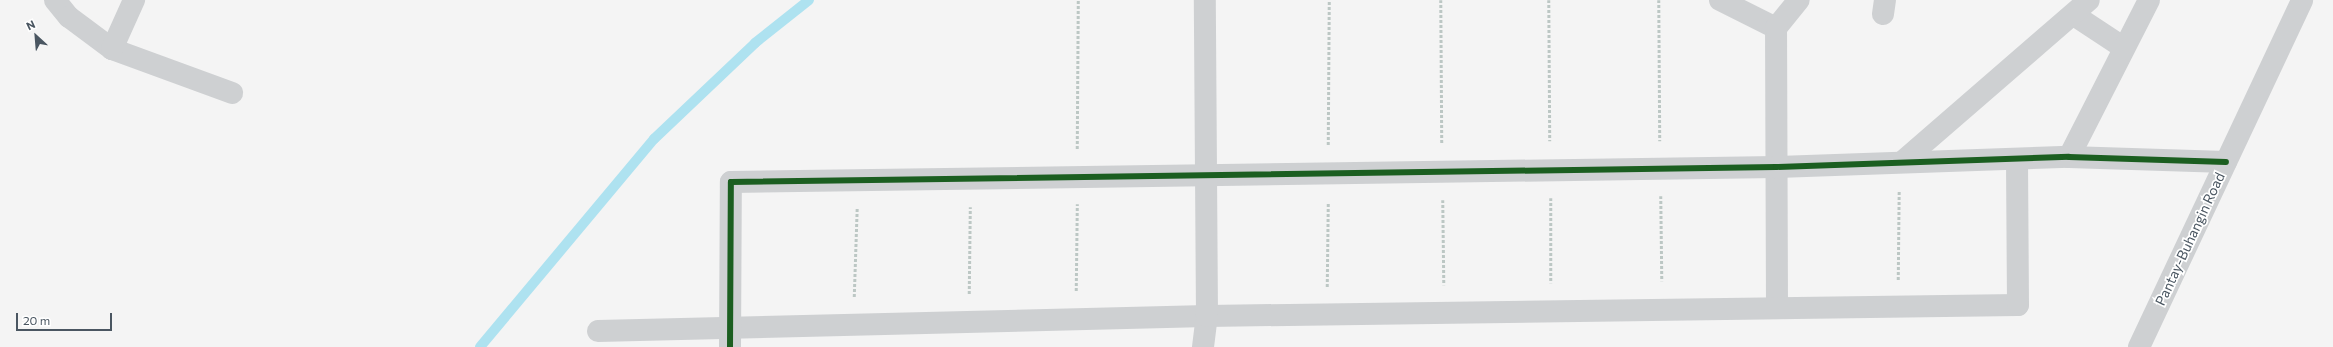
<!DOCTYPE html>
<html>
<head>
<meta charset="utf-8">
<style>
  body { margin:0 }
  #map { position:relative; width:2333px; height:347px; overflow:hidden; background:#f4f4f4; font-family:Commissioner,sans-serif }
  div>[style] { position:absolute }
  .stream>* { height:10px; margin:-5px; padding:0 5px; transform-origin:5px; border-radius:5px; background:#aee2f0 }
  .path>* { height:2.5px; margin-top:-1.25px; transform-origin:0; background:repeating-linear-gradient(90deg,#bcc7c4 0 3px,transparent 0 5px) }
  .minor>* { height:22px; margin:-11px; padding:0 11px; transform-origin:11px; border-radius:11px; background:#ced0d2 }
  .cycleway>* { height:6px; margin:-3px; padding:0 3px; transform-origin:3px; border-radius:3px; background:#1b5e20 }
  span { translate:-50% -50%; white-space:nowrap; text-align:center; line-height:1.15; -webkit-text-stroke:3.5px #fff; paint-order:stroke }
  .street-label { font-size:14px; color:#4a5661 }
  .north { position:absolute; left:16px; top:16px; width:40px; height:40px; -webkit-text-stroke:3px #fff; paint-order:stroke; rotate:334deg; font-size:11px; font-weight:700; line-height:16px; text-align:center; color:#4a5661 }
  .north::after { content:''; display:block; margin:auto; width:14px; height:18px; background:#4a5661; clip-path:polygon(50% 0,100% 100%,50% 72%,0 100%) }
  .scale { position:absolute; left:16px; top:313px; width:96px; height:18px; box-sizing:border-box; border:2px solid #4a5661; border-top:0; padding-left:5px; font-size:12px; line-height:14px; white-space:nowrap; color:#4a5661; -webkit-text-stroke:3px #fff; paint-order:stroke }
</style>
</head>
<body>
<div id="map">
  <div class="stream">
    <i style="left:480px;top:347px;width:271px;rotate:-50.1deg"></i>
    <i style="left:654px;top:139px;width:139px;rotate:-43.5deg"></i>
    <i style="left:755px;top:43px;width:69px;rotate:-38.5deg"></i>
  </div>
  <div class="path">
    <i style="left:1441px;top:0;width:143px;rotate:89.6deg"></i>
    <i style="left:1549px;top:0;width:141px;rotate:89.6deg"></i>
    <i style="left:1659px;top:0;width:141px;rotate:89.6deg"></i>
    <i style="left:1328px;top:145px;width:145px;rotate:-89.6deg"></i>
    <i style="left:1077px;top:149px;width:149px;rotate:-89.6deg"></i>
    <i style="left:1661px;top:196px;width:85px;rotate:89.3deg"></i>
    <i style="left:1551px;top:198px;width:85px;rotate:90deg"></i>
    <i style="left:1443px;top:200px;width:85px;rotate:89.3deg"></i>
    <i style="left:1898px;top:280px;width:89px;rotate:-89.4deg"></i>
    <i style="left:1327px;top:287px;width:85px;rotate:-89.3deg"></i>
    <i style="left:1076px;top:291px;width:87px;rotate:-89.3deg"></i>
    <i style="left:969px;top:294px;width:87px;rotate:-89.3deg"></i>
    <i style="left:854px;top:297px;width:89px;rotate:-88.1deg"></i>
  </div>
  <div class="minor">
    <i style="left:55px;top:0;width:22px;rotate:51deg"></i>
    <i style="left:69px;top:17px;width:54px;rotate:36.7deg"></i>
    <i style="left:112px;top:49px;width:128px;rotate:20.1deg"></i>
    <i style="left:1720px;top:0;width:63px;rotate:26.6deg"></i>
    <i style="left:1883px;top:14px;width:14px;rotate:-82deg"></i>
    <i style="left:2074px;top:15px;width:60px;rotate:33.4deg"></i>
    <i style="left:112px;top:49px;width:54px;rotate:-65.8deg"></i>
    <i style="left:2069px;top:157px;width:176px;rotate:-63deg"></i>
    <i style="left:1902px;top:162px;width:247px;rotate:-40.9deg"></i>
    <i style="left:1777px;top:308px;width:280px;rotate:-90.2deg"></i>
    <i style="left:1776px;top:28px;width:36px;rotate:-51deg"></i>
    <i style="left:598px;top:331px;width:609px;rotate:-1.41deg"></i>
    <i style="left:1207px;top:316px;width:811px;rotate:-0.78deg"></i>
    <i style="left:2018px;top:305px;width:146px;rotate:-90.4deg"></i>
    <i style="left:730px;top:347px;width:165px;rotate:-89.7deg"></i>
    <i style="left:731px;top:182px;width:1045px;rotate:-0.82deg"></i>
    <i style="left:1776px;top:167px;width:293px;rotate:-2deg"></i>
    <i style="left:2069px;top:157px;width:157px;rotate:1.8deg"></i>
    <i style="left:1203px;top:347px;width:31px;rotate:-83deg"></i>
    <i style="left:1207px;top:316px;width:316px;rotate:-90.4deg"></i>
    <i style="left:2139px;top:347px;width:383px;rotate:-64.8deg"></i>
  </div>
  <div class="cycleway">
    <i style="left:730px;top:347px;width:165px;rotate:-89.7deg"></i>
    <i style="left:731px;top:182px;width:1045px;rotate:-0.82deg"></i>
    <i style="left:1776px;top:167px;width:293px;rotate:-2deg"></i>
    <i style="left:2069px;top:157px;width:157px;rotate:1.8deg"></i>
  </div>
  <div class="street-label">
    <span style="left:2190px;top:239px;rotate:-65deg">Pantay-Buhangin Road</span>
  </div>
  <div class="north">N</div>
  <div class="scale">20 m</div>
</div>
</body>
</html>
